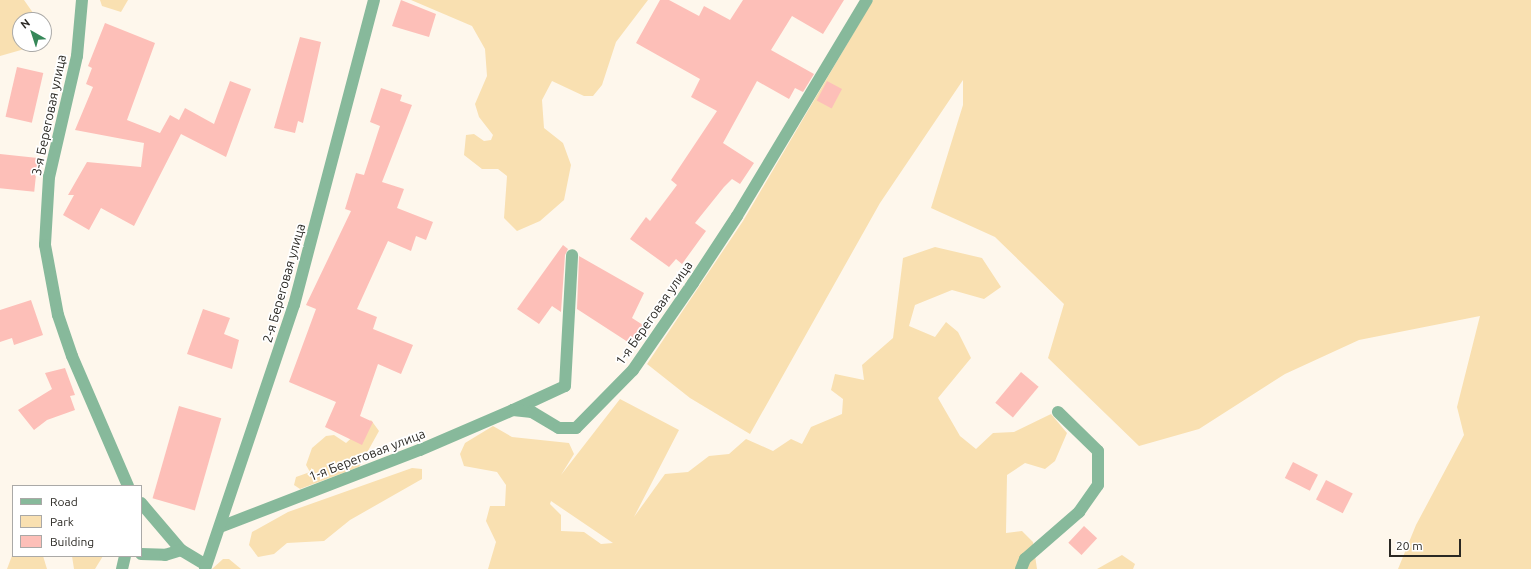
<!DOCTYPE html>
<html>
<head>
<meta charset="utf-8">
<style>
  body { margin:0 }
  #map { position:relative; width:1531px; height:569px; overflow:hidden; background:#fef7ec; font-family:Ubuntu,sans-serif }
  div>[style] { position:absolute }
  .green>* { inset:0; background:#f9e0b1 }
  .building>* { inset:0; background:#fdbfb8; transform-origin:0 0 }
  .minor>* { height:12px; margin:-6px; padding:0 6px; transform-origin:6px; border-radius:6px; background:#87b99b }
  span { translate:-50% -50%; white-space:nowrap; text-align:center; line-height:1.15; -webkit-text-stroke:3.5px #fff; paint-order:stroke }
  .street-label { font-size:13px; color:#2a2823 }
  .legend { position:absolute; left:12px; top:485px; width:130px; height:72px; box-sizing:border-box; background:#fff; border:1px solid #aaa9a7; margin:0; padding:5px 7px; list-style:none; font-size:12px; color:#2a2823 }
  .legend li { display:flex; align-items:center; gap:8px; height:20px }
  .legend b { width:20px; border:1px solid #aaa9a7 }
  .north { position:absolute; left:12px; top:12px; width:40px; height:40px; box-sizing:border-box; background:#fff; border:1px solid #aaa9a7; border-radius:50%; rotate:321deg; font-size:11px; font-weight:700; line-height:16px; text-align:center; color:#2a2823 }
  .north::after { content:''; display:block; margin:auto; width:14px; height:18px; background:#368859; clip-path:polygon(50% 0,100% 100%,50% 72%,0 100%) }
  .scale { position:absolute; left:1389px; top:539px; width:72px; height:18px; box-sizing:border-box; border:2px solid #2a2823; border-top:0; padding-left:5px; font-size:12px; line-height:14px; white-space:nowrap; color:#2a2823; -webkit-text-stroke:3px #fff; paint-order:stroke }
</style>
</head>
<body>
<div id="map">
  <div class="green">
    <i style="clip-path:polygon(0 0,24px 0,38px 20px,20px 20px,20px 44px,35px 46px,0 56px)"></i>
    <i style="clip-path:polygon(100px 0,128px 0,121px 12px,102px 6px)"></i>
    <i style="clip-path:polygon(411px 0,648px 0,616px 42px,602px 85px,593px 96px,584px 96px,552px 81px,542px 100px,544px 128px,563px 143px,571px 165px,564px 200px,540px 221px,517px 231px,504px 218px,507px 176px,498px 169px,482px 169px,464px 155px,466px 135px,474px 134px,484px 141px,491px 140px,493px 135px,479px 117px,475px 104px,487px 76px,485px 49px,472px 26px)"></i>
    <i style="clip-path:polygon(873px 0,1531px 0,1531px 569px,1398px 569px,1416px 525px,1464px 435px,1457px 407px,1480px 316px,1359px 340px,1285px 374px,1199px 429px,1139px 446px,1048px 358px,1064px 304px,995px 237px,931px 208px,963px 105px,963px 80px,880px 203px,750px 434px,690px 398px,647px 364px,743px 221px)"></i>
    <i style="clip-path:polygon(evenodd,935px 247px,982px 258px,1001px 287px,984px 299px,952px 290px,915px 305px,909px 326px,935px 337px,946px 322px,958px 332px,971px 358px,938px 398px,960px 436px,976px 449px,993px 433px,1014px 432px,1051px 414px,1067px 433px,1055px 461px,1045px 469px,1025px 463px,1007px 475px,1006px 533px,1022px 531px,1033px 542px,1037px 569px,488px 569px,496px 542px,486px 521px,490px 506px,505px 506px,506px 485px,497px 472px,464px 466px,460px 454px,465px 443px,493px 426px,512px 437px,569px 443px,574px 454px,561px 475px,620px 399px,679px 430px,634px 517px,665px 474px,688px 472px,709px 456px,729px 454px,746px 439px,773px 451px,791px 439px,802px 444px,811px 427px,842px 414px,843px 399px,831px 390px,835px 374px,864px 380px,862px 365px,893px 338px,903px 258px,935px 247px,551px 501px,613px 543px,601px 544px,584px 532px,561px 531px,561px 515px,550px 504px,551px 501px)"></i>
    <i style="clip-path:polygon(371px 420px,379px 431px,359px 467px,300px 489px,294px 485px,296px 477px,310px 472px,306px 465px,312px 448px,326px 436px,334px 435px,346px 443px)"></i>
    <i style="clip-path:polygon(412px 468px,422px 469px,422px 479px,350px 520px,324px 541px,287px 543px,274px 554px,258px 557px,249px 545px,252px 532px,288px 512px)"></i>
    <i style="clip-path:polygon(13px 553px,43px 556px,47px 569px,7px 569px)"></i>
    <i style="clip-path:polygon(1122px 555px,1135px 564px,1133px 569px,1097px 569px)"></i>
    <i style="clip-path:polygon(72px 556px,103px 556px,95px 569px,74px 569px)"></i>
    <i style="clip-path:polygon(223px 559px,229px 559px,241px 569px,212px 569px)"></i>
  </div>
  <div class="building">
    <i style="clip-path:polygon(401px 0,436px 14px,429px 37px,392px 26px)"></i>
    <i style="clip-path:polygon(660px 0,669px 0,699px 16px,704px 6px,730px 20px,743px 0,844px 0,823px 34px,792px 16px,771px 50px,814px 74px,803px 92px,795px 88px,789px 99px,757px 81px,723px 143px,754px 163px,740px 184px,732px 179px,724px 187px,695px 223px,706px 231px,682px 264px,676px 259px,669px 267px,630px 239px,646px 217px,650px 221px,677px 185px,671px 180px,717px 111px,691px 97px,700px 79px,636px 43px)"></i>
    <i style="clip-path:polygon(105px 23px,155px 43px,127px 120px,160px 133px,170px 115px,179px 120px,185px 108px,214px 124px,230px 81px,251px 89px,226px 157px,181px 134px,134px 226px,101px 208px,89px 230px,63px 215px,74px 195px,68px 195px,87px 162px,141px 167px,144px 143px,75px 130px,93px 87px,86px 84px,92px 68px,88px 66px)"></i>
    <i style="clip-path:polygon(300px 37px,321px 42px,303px 123px,298px 121px,295px 133px,274px 128px)"></i>
    <i style="left:17px;top:67px;width:27px;height:51px;rotate:13deg"></i>
    <i style="left:827px;top:81px;width:17px;height:22px;rotate:28deg"></i>
    <i style="clip-path:polygon(381px 88px,402px 95px,400px 101px,412px 105px,382px 182px,404px 189px,397px 208px,433px 222px,426px 240px,416px 236px,411px 251px,388px 241px,357px 309px,377px 317px,373px 329px,413px 345px,401px 374px,378px 364px,360px 416px,373px 422px,362px 445px,325px 427px,336px 402px,289px 382px,316px 309px,306px 305px,351px 211px,345px 209px,356px 173px,364px 175px,380px 126px,370px 122px)"></i>
    <i style="left:0;top:154px;width:38px;height:34px;rotate:6deg"></i>
    <i style="clip-path:polygon(563px 245px,568px 249px,565px 255px,561px 312px,552px 306px,539px 324px,517px 309px)"></i>
    <i style="clip-path:polygon(579px 256px,644px 293px,632px 318px,643px 325px,631px 344px,577px 309px)"></i>
    <i style="clip-path:polygon(31px 300px,43px 335px,14px 345px,12px 338px,0 342px,0 310px)"></i>
    <i style="clip-path:polygon(203px 309px,230px 318px,224px 334px,239px 340px,232px 369px,187px 354px)"></i>
    <i style="clip-path:polygon(65px 368px,75px 395px,70px 396px,75px 410px,47px 420px,34px 430px,18px 410px,52px 389px,45px 373px)"></i>
    <i style="left:1021px;top:372px;width:23px;height:40px;rotate:40deg"></i>
    <i style="left:179px;top:406px;width:44px;height:96px;rotate:16deg"></i>
    <i style="left:1293px;top:462px;width:28px;height:18px;rotate:27deg"></i>
    <i style="left:1326px;top:480px;width:30px;height:22px;rotate:27deg"></i>
    <i style="left:1084px;top:526px;width:18px;height:23px;rotate:43deg"></i>
  </div>
  <div class="minor">
    <i style="left:82px;top:0;width:56px;rotate:95.1deg"></i>
    <i style="left:77px;top:56px;width:124px;rotate:103deg"></i>
    <i style="left:49px;top:177px;width:68px;rotate:93.4deg"></i>
    <i style="left:45px;top:245px;width:71px;rotate:79.5deg"></i>
    <i style="left:58px;top:315px;width:43px;rotate:71.1deg"></i>
    <i style="left:72px;top:356px;width:142px;rotate:66.7deg"></i>
    <i style="left:513px;top:410px;width:57px;rotate:-24.8deg"></i>
    <i style="left:565px;top:386px;width:131px;rotate:-86.9deg"></i>
    <i style="left:141px;top:503px;width:62px;rotate:49.6deg"></i>
    <i style="left:181px;top:550px;width:29px;rotate:31deg"></i>
    <i style="left:220px;top:527px;width:214px;rotate:-21.1deg"></i>
    <i style="left:420px;top:450px;width:101px;rotate:-23.3deg"></i>
    <i style="left:513px;top:410px;width:19px;rotate:6deg"></i>
    <i style="left:532px;top:412px;width:31px;rotate:31deg"></i>
    <i style="left:559px;top:428px;width:17px"></i>
    <i style="left:576px;top:428px;width:81px;rotate:-45.5deg"></i>
    <i style="left:633px;top:370px;width:106px;rotate:-55.4deg"></i>
    <i style="left:693px;top:283px;width:80px;rotate:-56.7deg"></i>
    <i style="left:737px;top:216px;width:252px;rotate:-59deg"></i>
    <i style="left:141px;top:554px;width:24px;rotate:2deg"></i>
    <i style="left:165px;top:555px;width:17px;rotate:-17deg"></i>
    <i style="left:122px;top:569px;width:13px;rotate:-77deg"></i>
    <i style="left:205px;top:569px;width:279px;rotate:-71.4deg"></i>
    <i style="left:294px;top:305px;width:315px;rotate:-75.3deg"></i>
    <i style="left:1021px;top:569px;width:11px;rotate:-68deg"></i>
    <i style="left:1025px;top:559px;width:72px;rotate:-41deg"></i>
    <i style="left:1079px;top:512px;width:33px;rotate:-55deg"></i>
    <i style="left:1098px;top:485px;width:34px;rotate:-90deg"></i>
    <i style="left:1098px;top:451px;width:56px;rotate:-135.7deg"></i>
  </div>
  <div class="street-label">
    <span style="left:49px;top:115px;rotate:-78deg">3-я Береговая улица</span>
    <span style="left:284px;top:283px;rotate:-74deg">2-я Береговая улица</span>
    <span style="left:654px;top:313px;rotate:-55deg">1-я Береговая улица</span>
    <span style="left:367px;top:455px;rotate:-21deg">1-я Береговая улица</span>
  </div>
  <ul class="legend">
  <li><b style="height:5px;background:#87b99b"></b>Road</li>
  <li><b style="height:11px;background:#f9e0b1"></b>Park</li>
  <li><b style="height:11px;background:#fdbfb8"></b>Building</li>
  </ul>
  <div class="north">N</div>
  <div class="scale">20 m</div>
</div>
</body>
</html>
